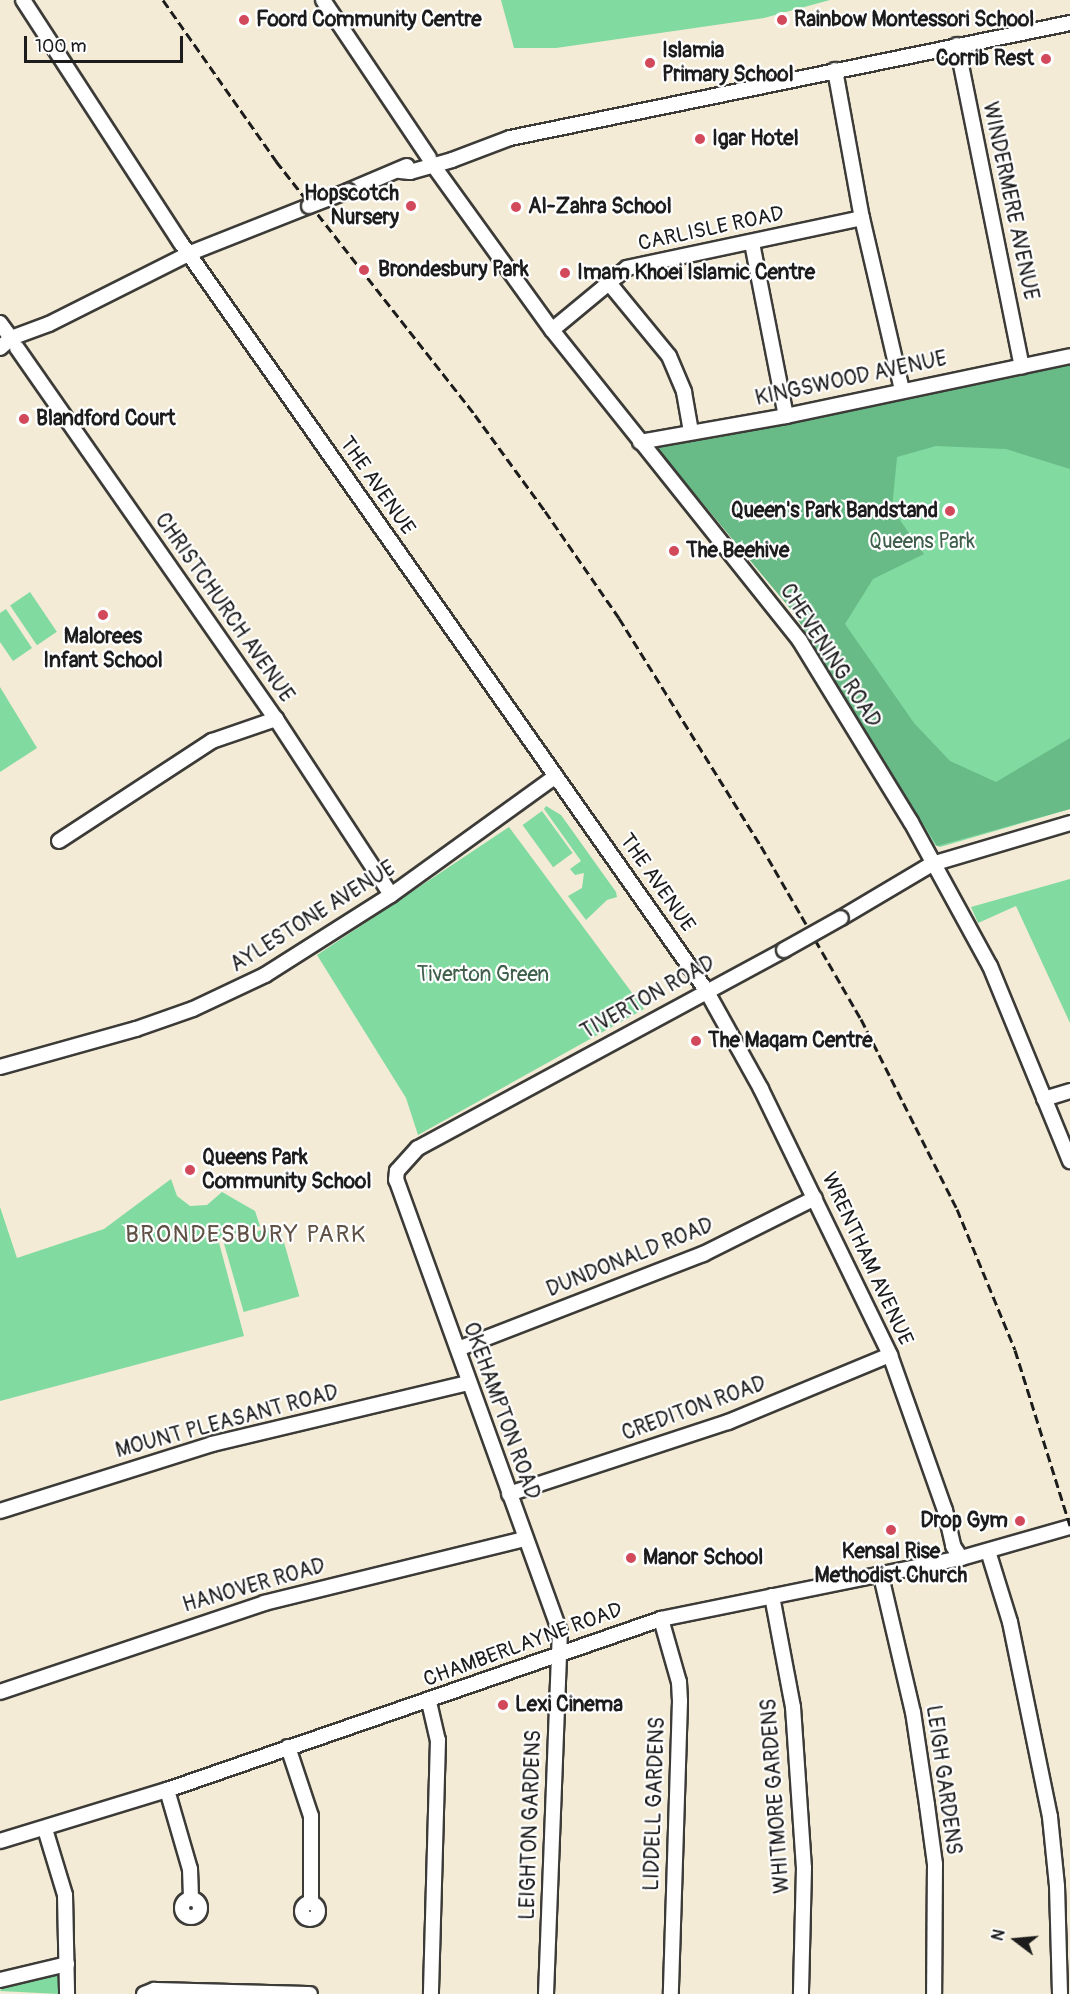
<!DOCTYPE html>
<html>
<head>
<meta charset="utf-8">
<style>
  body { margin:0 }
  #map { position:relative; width:1070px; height:1994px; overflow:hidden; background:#f3ebd5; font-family:Pangolin,sans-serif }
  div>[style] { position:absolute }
  .green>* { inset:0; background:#81daa0; transform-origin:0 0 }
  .forest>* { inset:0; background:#68ba86 }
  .roads { filter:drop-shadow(2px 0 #3c3b38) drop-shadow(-2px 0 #3c3b38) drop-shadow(0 2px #3c3b38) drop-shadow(0 -2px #3c3b38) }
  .minor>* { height:14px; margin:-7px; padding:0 7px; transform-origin:7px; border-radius:7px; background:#fff }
  .minor>.ring { margin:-7px; padding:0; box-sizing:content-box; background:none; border:14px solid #fff; border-radius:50% }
  .rail>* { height:3px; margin-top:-1.5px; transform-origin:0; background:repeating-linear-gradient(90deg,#1c1c1c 0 9px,transparent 0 13.5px) }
  .bridges { filter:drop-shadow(2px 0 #3c3b38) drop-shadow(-2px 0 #3c3b38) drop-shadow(0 2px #3c3b38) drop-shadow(0 -2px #3c3b38) }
  .minor-bridge>* { height:14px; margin:-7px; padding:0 7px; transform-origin:7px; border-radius:7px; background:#fff }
  .dots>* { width:16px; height:16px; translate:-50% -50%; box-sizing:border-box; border:3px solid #fff; border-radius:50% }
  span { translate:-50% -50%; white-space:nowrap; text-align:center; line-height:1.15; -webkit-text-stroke:4.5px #fff; paint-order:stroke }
  .poi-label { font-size:21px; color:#1c1c1c; font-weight:700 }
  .left { translate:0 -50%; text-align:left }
  .right { translate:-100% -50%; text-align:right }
  .street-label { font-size:21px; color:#1c1c1c }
  .park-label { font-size:21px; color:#3f5e4a }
  .quarter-label { font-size:24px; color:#5e5044; letter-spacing:1.5px }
  .north { position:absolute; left:986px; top:1910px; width:60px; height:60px; -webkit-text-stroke:4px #fff; paint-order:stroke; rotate:286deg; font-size:16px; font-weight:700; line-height:24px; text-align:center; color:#1c1c1c }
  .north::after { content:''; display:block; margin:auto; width:21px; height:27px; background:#1c1c1c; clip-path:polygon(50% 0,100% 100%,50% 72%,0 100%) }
  .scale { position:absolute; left:24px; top:36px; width:159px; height:27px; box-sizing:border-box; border:3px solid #1c1c1c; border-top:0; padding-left:8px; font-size:18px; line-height:21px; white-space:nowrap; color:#1c1c1c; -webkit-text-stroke:4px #fff; paint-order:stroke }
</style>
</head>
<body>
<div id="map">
  <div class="green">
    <i style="clip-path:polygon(501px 0,830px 0,764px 18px,556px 48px,514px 48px)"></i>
    <i style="clip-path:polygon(1070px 363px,1070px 809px,940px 847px,935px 845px,794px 613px,656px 447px)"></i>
    <i style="left:30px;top:592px;width:48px;height:24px;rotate:56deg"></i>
    <i style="clip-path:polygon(6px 609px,32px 648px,13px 661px,0 642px,0 613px)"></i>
    <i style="clip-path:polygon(0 687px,37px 748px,0 772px)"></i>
    <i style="clip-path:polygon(546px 806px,561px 815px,616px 892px,617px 897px,607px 900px,586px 920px,568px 896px,582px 888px,584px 873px,575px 875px,570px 869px,581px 861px,544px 809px)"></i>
    <i style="left:542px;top:811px;width:52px;height:24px;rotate:54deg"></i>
    <i style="clip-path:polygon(509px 827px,644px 1009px,418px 1135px,406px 1098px,317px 955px)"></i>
    <i style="clip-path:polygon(1070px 879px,1070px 1023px,1016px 906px,978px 923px,971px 907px)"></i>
    <i style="clip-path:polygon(171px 1179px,177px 1196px,190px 1206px,207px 1205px,222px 1192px,255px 1211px,260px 1226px,218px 1239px,244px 1336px,0 1401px,0 1207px,17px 1258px,104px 1229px)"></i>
    <i style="left:279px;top:1225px;width:74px;height:58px;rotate:74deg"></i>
    <i style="clip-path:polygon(55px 1972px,59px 1973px,59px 1994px,0 1991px,4px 1984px)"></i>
  </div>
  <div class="forest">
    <i style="clip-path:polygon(1070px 363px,1070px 469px,1006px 449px,936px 446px,897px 457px,892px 509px,924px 554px,873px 579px,845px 624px,914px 723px,950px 761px,996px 782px,1070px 738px,1070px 809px,937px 846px,794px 613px,656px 447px)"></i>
  </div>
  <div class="roads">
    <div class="minor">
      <i style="left:23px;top:0;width:290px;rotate:57deg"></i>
      <i style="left:181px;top:243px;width:913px;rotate:54.9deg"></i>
      <i style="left:706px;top:990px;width:113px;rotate:60.9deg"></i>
      <i style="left:761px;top:1089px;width:296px;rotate:64.1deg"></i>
      <i style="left:890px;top:1355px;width:164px;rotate:70.5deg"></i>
      <i style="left:945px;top:1510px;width:37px;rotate:77deg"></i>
      <i style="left:953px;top:1546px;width:14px;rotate:56deg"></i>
      <i style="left:323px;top:0;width:190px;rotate:56.1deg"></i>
      <i style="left:957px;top:45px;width:328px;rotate:78.6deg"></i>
      <i style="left:835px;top:70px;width:150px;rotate:79.7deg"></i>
      <i style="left:862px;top:218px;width:177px;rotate:76.9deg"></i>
      <i style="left:433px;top:165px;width:203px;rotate:54.2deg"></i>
      <i style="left:552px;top:330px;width:398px;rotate:51.4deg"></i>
      <i style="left:800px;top:641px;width:212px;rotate:58.5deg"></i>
      <i style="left:911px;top:822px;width:164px;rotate:61.3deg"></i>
      <i style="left:990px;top:966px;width:211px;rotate:67.7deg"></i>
      <i style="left:400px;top:171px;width:10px;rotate:6deg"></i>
      <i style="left:410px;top:172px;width:44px;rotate:-15.9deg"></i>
      <i style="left:452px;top:160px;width:62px;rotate:-20.8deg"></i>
      <i style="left:510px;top:138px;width:572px;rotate:-11.6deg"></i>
      <i style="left:348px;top:191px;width:64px;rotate:-23deg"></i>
      <i style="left:752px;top:243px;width:176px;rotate:78.9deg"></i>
      <i style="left:609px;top:283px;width:94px;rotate:50.6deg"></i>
      <i style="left:669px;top:356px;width:39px;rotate:67deg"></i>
      <i style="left:684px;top:392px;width:40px;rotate:80deg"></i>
      <i style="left:0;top:323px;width:19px;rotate:54deg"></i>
      <i style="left:552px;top:330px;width:97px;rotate:-39.6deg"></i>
      <i style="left:627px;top:268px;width:240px;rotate:-12deg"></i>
      <i style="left:0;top:348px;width:15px;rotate:-42deg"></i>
      <i style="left:11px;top:338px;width:40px;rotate:-20.2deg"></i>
      <i style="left:49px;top:324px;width:156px;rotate:-26.7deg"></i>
      <i style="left:188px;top:254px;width:130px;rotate:-21.6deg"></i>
      <i style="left:17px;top:348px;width:452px;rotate:55.1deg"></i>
      <i style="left:276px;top:719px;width:210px;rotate:56.8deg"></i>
      <i style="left:640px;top:442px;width:148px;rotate:-10.1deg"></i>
      <i style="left:786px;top:416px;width:290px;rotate:-11.9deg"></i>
      <i style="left:59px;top:841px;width:183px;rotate:-33.2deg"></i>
      <i style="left:212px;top:741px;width:68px;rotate:-19deg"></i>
      <i style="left:841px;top:918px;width:106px;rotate:-30.7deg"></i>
      <i style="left:932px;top:864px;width:144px;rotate:-16.5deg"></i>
      <i style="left:0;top:1067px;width:141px;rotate:-15.6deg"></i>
      <i style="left:136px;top:1029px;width:60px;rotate:-19.3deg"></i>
      <i style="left:193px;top:1009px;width:80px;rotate:-25.3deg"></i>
      <i style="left:265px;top:975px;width:149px;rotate:-32.4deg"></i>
      <i style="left:391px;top:895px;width:203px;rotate:-35.8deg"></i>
      <i style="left:1044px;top:1099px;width:27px;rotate:-17deg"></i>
      <i style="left:458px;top:1349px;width:263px;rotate:-21.2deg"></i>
      <i style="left:703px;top:1254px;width:125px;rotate:-26.6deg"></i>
      <i style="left:509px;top:1494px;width:231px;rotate:-18.2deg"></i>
      <i style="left:728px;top:1422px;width:175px;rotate:-22.5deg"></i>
      <i style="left:0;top:1511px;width:222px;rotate:-17.5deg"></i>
      <i style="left:212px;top:1444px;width:263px;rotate:-13.4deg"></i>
      <i style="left:988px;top:1551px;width:74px;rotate:72.8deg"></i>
      <i style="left:1010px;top:1622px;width:199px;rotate:78.4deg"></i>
      <i style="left:1050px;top:1817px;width:69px;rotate:84.2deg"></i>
      <i style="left:1057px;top:1886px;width:108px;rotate:88.4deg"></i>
      <i style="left:881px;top:1576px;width:140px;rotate:76.8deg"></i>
      <i style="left:913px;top:1712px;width:94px;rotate:81.4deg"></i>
      <i style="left:927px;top:1805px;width:60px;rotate:82.3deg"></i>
      <i style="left:935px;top:1864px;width:130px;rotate:90.4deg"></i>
      <i style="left:772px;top:1596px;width:113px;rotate:79.3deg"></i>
      <i style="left:793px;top:1707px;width:161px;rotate:86.1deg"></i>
      <i style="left:804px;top:1868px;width:126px;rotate:91.4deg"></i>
      <i style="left:661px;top:1619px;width:66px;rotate:74.1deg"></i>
      <i style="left:679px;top:1682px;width:19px;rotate:87deg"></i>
      <i style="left:680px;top:1701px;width:293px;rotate:91.8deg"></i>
      <i style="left:0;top:1692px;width:279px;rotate:-18.6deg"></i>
      <i style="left:264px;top:1603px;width:268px;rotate:-13.8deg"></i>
      <i style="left:429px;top:1702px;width:39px;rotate:77deg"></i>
      <i style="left:438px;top:1740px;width:254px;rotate:91.6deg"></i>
      <i style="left:288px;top:1747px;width:73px;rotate:71.6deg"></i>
      <i style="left:311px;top:1816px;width:87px;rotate:90deg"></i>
      <i style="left:167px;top:1790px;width:82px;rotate:73.8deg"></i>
      <i style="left:190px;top:1869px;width:30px;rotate:88deg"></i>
      <i style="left:45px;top:1829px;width:69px;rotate:73.1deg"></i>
      <i style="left:65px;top:1895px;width:99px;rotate:88.8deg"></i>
      <i style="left:0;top:1841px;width:175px;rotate:-17deg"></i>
      <i style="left:167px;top:1790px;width:523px;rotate:-19.09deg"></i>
      <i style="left:661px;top:1619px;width:306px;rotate:-11.5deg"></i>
      <i style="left:961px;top:1558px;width:113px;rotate:-15.9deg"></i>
      <i class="ring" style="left:182px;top:1899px;width:4px;height:4px"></i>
      <i class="ring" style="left:302px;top:1903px;width:2px;height:2px"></i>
      <i style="left:0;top:1980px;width:69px;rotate:-13.4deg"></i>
      <i style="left:144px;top:1994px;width:11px;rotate:-22deg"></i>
      <i style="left:154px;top:1990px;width:156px;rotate:1.5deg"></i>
      <i style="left:546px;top:1994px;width:362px;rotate:-87.8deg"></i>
      <i style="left:560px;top:1632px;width:481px;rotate:-109.9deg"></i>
      <i style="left:396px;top:1180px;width:9px;rotate:-84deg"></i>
      <i style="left:397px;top:1171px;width:31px;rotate:-48deg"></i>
      <i style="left:418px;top:1148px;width:416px;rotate:-28.4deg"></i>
    </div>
  </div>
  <div class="rail">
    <i style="left:163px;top:0;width:197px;rotate:54.9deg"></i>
    <i style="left:276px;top:161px;width:323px;rotate:51.9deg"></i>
    <i style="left:475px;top:415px;width:119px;rotate:53.9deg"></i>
    <i style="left:545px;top:511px;width:130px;rotate:55.3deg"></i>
    <i style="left:619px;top:618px;width:269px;rotate:58.1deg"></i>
    <i style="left:761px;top:846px;width:200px;rotate:60deg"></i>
    <i style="left:861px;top:1019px;width:213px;rotate:63.2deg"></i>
    <i style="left:957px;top:1209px;width:152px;rotate:67.6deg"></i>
    <i style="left:1015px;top:1350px;width:184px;rotate:72.6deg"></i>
  </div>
  <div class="bridges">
    <div class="minor-bridge">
      <i style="left:309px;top:206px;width:42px;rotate:-21deg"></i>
      <i style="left:784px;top:950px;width:65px;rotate:-29.3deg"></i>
    </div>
  </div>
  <div class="dots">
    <i style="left:244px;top:20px;background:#d1495b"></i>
    <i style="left:782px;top:20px;background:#d1495b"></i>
    <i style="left:1046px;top:59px;background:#d1495b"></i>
    <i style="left:650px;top:63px;background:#d1495b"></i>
    <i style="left:700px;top:139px;background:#d1495b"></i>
    <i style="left:411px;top:206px;background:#d1495b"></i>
    <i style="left:516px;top:207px;background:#d1495b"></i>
    <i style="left:364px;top:270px;background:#d1495b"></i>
    <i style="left:565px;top:273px;background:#d1495b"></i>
    <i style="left:24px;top:419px;background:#d1495b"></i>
    <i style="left:950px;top:511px;background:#d1495b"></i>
    <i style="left:674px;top:551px;background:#d1495b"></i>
    <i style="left:103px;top:615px;background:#d1495b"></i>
    <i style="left:696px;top:1041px;background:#d1495b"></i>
    <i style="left:190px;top:1170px;background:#d1495b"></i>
    <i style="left:1020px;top:1521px;background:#d1495b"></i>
    <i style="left:891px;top:1530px;background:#d1495b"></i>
    <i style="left:631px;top:1558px;background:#d1495b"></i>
    <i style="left:503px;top:1705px;background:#d1495b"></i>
  </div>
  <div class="poi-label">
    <span class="left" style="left:256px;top:20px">Foord Community Centre</span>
    <span class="left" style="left:794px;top:20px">Rainbow Montessori School</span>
    <span class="left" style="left:662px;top:63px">Islamia<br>Primary School</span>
    <span class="right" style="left:1034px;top:59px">Corrib Rest</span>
    <span class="left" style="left:712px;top:139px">Igar Hotel</span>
    <span class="right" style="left:399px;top:206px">Hopscotch<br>Nursery</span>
    <span class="left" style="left:528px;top:207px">Al-Zahra School</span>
    <span class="left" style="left:378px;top:270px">Brondesbury Park</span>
    <span class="left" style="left:577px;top:273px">Imam Khoei Islamic Centre</span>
    <span class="left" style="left:36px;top:419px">Blandford Court</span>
    <span class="right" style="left:938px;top:511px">Queen's Park Bandstand</span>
    <span class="left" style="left:686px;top:551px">The Beehive</span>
    <span style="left:103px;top:649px">Malorees<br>Infant School</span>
    <span class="left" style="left:708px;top:1041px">The Maqam Centre</span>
    <span class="left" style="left:202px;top:1170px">Queens Park<br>Community School</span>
    <span class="right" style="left:1008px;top:1521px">Drop Gym</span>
    <span style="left:891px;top:1564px">Kensal Rise<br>Methodist Church</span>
    <span class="left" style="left:643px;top:1558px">Manor School</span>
    <span class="left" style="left:515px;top:1705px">Lexi Cinema</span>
  </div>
  <div class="street-label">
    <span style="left:1010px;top:201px;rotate:78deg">WINDERMERE AVENUE</span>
    <span style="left:711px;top:229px;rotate:-12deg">CARLISLE ROAD</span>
    <span style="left:851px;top:379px;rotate:-12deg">KINGSWOOD AVENUE</span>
    <span style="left:377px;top:486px;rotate:55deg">THE AVENUE</span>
    <span style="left:224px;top:608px;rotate:55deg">CHRISTCHURCH AVENUE</span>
    <span style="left:830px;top:656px;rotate:57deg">CHEVENING ROAD</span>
    <span style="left:657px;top:883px;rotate:55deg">THE AVENUE</span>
    <span style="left:313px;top:917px;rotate:-32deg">AYLESTONE AVENUE</span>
    <span style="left:648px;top:998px;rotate:-29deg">TIVERTON ROAD</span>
    <span style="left:630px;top:1258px;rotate:-22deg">DUNDONALD ROAD</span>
    <span style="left:867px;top:1259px;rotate:65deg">WRENTHAM AVENUE</span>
    <span style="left:694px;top:1409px;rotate:-20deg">CREDITON ROAD</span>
    <span style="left:501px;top:1411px;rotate:70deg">OKEHAMPTON ROAD</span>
    <span style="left:227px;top:1422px;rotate:-15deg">MOUNT PLEASANT ROAD</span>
    <span style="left:254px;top:1586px;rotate:-16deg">HANOVER ROAD</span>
    <span style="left:523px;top:1645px;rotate:-20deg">CHAMBERLAYNE ROAD</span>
    <span style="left:943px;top:1780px;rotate:82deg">LEIGH GARDENS</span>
    <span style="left:776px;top:1796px;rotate:-94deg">WHITMORE GARDENS</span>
    <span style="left:655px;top:1804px;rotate:-88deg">LIDDELL GARDENS</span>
    <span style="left:531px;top:1825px;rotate:-88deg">LEIGHTON GARDENS</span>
  </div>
  <div class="park-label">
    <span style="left:922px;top:542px">Queens Park</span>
    <span style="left:483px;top:975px">Tiverton Green</span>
  </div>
  <div class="quarter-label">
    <span style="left:246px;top:1235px">BRONDESBURY PARK</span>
  </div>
  <div class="north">N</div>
  <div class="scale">100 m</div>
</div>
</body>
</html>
